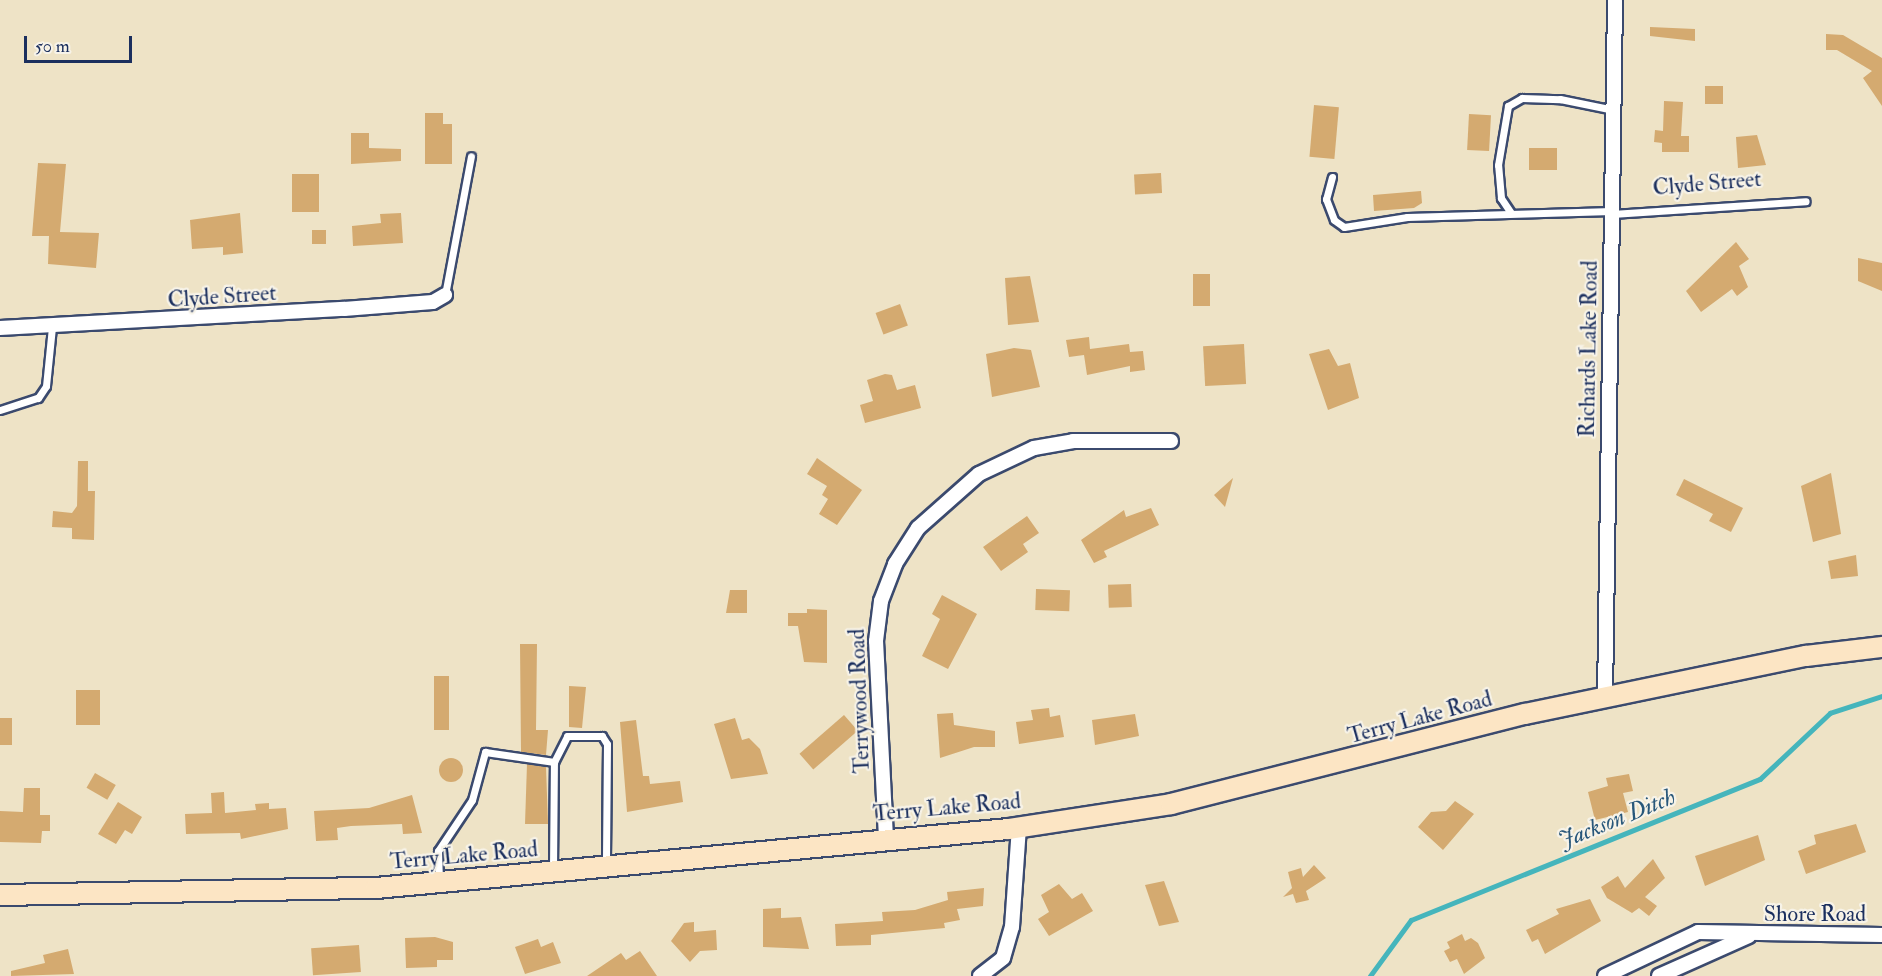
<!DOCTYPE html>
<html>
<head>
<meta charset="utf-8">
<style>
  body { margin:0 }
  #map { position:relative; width:1882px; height:976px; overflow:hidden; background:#eee3c6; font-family:"IM FELL Double Pica",serif }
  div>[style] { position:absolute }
  .stream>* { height:4.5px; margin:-2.25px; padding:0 2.25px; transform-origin:2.25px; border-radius:2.25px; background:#45b5bc }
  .building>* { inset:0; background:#d4aa70; transform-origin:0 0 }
  .round { border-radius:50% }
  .roads { filter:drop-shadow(2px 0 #3b4a6e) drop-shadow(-2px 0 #3b4a6e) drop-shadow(0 2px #3b4a6e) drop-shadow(0 -2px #3b4a6e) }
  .lane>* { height:7px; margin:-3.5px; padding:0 3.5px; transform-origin:3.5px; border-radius:3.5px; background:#fff }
  .street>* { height:14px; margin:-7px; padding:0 7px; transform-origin:7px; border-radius:7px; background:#fff }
  .secondary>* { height:20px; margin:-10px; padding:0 10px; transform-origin:10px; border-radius:10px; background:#fce5c4 }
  span { translate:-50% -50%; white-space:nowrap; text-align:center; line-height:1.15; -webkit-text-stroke:4.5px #f7f3e8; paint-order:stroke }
  .street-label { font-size:22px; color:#1b2f5e }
  .water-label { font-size:24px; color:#28577a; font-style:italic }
  .scale { position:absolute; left:24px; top:36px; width:108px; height:27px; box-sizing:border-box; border:3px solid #1b2f5e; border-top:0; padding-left:8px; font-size:18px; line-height:21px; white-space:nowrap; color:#1b2f5e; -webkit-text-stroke:4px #f7f3e8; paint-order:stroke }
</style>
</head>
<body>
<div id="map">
  <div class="stream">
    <i style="left:1370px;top:976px;width:69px;rotate:-53.8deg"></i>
    <i style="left:1411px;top:920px;width:376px;rotate:-22deg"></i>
    <i style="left:1760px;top:779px;width:96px;rotate:-43.3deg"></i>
    <i style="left:1830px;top:713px;width:55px;rotate:-18.1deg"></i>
  </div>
  <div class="building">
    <i style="clip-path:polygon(1650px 27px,1695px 29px,1695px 41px,1650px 36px)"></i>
    <i style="clip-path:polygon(1826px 34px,1843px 35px,1882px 58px,1882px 106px,1863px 78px,1872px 71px,1837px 50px,1826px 50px)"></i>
    <i style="left:1705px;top:86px;width:18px;height:18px"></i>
    <i style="clip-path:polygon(1664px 101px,1683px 102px,1681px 136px,1689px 136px,1689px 152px,1662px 152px,1662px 143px,1654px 142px,1655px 130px,1663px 131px)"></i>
    <i style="left:1314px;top:105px;width:25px;height:52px;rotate:5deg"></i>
    <i style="clip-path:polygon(425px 113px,443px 113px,443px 124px,452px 124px,452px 164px,425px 164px)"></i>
    <i style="left:1469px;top:114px;width:22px;height:36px;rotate:3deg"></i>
    <i style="clip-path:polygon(351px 133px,369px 133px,369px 148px,401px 149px,401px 161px,351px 164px)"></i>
    <i style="clip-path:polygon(1757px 135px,1766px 165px,1738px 168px,1736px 137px)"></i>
    <i style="left:1529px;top:148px;width:28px;height:22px"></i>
    <i style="clip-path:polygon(38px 163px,66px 164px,60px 232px,99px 233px,96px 268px,48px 264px,49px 236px,32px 236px)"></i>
    <i style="left:1161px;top:173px;width:20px;height:27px;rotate:87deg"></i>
    <i style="left:292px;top:174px;width:27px;height:38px"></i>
    <i style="clip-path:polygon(1421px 191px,1422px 203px,1414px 208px,1374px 211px,1373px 195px)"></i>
    <i style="clip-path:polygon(240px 213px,243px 253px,223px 255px,223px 247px,192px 249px,190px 220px)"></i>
    <i style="clip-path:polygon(401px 213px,403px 243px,353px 246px,352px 226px,381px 223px,380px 214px)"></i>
    <i style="left:312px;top:230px;width:14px;height:14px"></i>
    <i style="clip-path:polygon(1736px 242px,1749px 259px,1739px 266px,1748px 287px,1737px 296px,1732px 289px,1701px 312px,1686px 291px)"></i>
    <i style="clip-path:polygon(1858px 258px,1882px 263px,1882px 291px,1858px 281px)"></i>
    <i style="left:1193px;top:274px;width:17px;height:32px"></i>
    <i style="clip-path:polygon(1030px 276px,1039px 322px,1008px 325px,1005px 278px)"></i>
    <i style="left:900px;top:304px;width:23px;height:26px;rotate:70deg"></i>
    <i style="clip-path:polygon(1089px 337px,1090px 349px,1129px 344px,1130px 352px,1143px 351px,1145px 370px,1130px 372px,1130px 366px,1087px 375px,1084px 355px,1069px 357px,1066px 340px)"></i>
    <i style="left:1244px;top:344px;width:40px;height:41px;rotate:87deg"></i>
    <i style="clip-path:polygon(1014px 348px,1031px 350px,1040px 387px,992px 397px,986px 354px)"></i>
    <i style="clip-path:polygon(1329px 349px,1338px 366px,1350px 363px,1359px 398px,1328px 410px,1309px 354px)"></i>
    <i style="clip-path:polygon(885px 374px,892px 375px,897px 390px,915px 385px,921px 408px,865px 423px,860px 405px,873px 401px,867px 380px)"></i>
    <i style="clip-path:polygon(817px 458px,862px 490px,837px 525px,819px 514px,828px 499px,822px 495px,827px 486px,807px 474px)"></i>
    <i style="clip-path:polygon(78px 461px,88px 461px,88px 491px,95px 491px,94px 540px,72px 539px,72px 528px,52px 527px,53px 511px,72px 513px,77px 506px)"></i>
    <i style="clip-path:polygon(1831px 473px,1841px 534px,1813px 542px,1801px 486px)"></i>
    <i style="clip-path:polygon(1233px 478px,1225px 507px,1214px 495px)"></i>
    <i style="clip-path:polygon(1684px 479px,1743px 508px,1731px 532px,1709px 521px,1713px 514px,1676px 495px)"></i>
    <i style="clip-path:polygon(1151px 508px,1159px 525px,1104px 551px,1107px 557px,1094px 563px,1081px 540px,1124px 510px,1126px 517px)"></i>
    <i style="clip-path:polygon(1027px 516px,1039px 533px,1023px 544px,1028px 552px,1001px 571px,983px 547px)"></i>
    <i style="clip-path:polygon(1856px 555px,1858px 576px,1831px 579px,1828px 561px)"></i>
    <i style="left:1131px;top:584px;width:23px;height:23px;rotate:88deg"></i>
    <i style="left:1036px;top:589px;width:34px;height:21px;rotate:2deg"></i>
    <i style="clip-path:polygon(730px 590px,747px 590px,747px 613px,726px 613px)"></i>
    <i style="clip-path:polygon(942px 595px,977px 614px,948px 669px,922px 656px,940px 619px,932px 614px)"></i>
    <i style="clip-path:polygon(807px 609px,827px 610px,827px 663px,804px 662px,798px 626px,788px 626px,788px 613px,807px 613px)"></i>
    <i style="clip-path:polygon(520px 644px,537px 644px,536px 730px,548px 730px,546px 755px,521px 752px)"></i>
    <i style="left:434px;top:676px;width:15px;height:54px"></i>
    <i style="clip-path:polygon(569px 686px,586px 687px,582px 728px,569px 727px)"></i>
    <i style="left:76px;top:690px;width:24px;height:35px"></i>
    <i style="clip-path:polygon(1049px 708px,1050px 717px,1060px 715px,1064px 737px,1019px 744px,1016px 722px,1033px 720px,1031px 710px)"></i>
    <i style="clip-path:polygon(953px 713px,954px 725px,995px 731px,995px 747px,974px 747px,940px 758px,937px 714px)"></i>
    <i style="clip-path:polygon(1135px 714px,1139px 736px,1095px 745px,1092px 720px)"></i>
    <i style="left:844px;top:715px;width:21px;height:59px;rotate:49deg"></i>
    <i style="left:0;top:718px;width:12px;height:27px"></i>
    <i style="clip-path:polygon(735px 718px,742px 740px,749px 738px,760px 749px,768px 774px,731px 779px,714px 724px)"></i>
    <i style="clip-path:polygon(636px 720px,643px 776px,649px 776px,650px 784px,680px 781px,683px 802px,627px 812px,620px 722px)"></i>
    <i class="round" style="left:439px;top:758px;width:24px;height:24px"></i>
    <i style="clip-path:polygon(527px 764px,546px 767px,548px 824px,525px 824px)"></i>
    <i style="left:95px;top:773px;width:24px;height:17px;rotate:30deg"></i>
    <i style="clip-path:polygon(1629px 774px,1633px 791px,1623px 793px,1628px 812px,1595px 820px,1588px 792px,1608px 786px,1606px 778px)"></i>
    <i style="clip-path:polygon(24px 788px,40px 788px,40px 815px,50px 815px,50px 831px,42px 831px,41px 843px,0 842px,0 811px,23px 812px)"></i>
    <i style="clip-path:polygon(224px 792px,225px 813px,256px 810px,255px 804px,269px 803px,269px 809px,286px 808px,288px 829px,241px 839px,240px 833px,186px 834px,185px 814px,212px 813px,211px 793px)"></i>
    <i style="clip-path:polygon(412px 795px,422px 833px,403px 834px,402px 824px,351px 826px,337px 828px,338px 840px,316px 841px,314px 811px,369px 808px)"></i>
    <i style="clip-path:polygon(1455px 801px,1474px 814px,1443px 850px,1418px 827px,1431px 812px,1446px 811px)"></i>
    <i style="clip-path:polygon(118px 802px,142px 817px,132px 834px,125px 830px,116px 844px,98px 834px)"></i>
    <i style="clip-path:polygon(1856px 824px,1866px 852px,1806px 874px,1798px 851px,1816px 844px,1814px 835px)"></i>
    <i style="clip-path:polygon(1758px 835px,1765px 860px,1705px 886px,1695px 856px)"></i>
    <i style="clip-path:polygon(1653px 859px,1665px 878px,1645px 897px,1657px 906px,1649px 916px,1639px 908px,1632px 913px,1607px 898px,1601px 887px,1618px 876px,1625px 888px)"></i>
    <i style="clip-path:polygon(1314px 865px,1326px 878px,1306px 891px,1309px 900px,1296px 903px,1293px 894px,1283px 897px,1292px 888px,1288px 872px,1301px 868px,1303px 877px)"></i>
    <i style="clip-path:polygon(1164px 881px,1179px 922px,1159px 926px,1145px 885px)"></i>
    <i style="clip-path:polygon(1059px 884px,1072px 899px,1082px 893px,1093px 911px,1049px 936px,1038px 919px,1049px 912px,1041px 895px)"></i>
    <i style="clip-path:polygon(984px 888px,983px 906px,957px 909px,960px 920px,944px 923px,945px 928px,871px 935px,871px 945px,836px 946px,835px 924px,883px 921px,882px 912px,915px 910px,948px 900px,947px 892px)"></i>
    <i style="clip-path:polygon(1590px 899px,1601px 921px,1545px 954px,1538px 939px,1532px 942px,1526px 930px,1559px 914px,1556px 909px)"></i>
    <i style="clip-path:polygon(781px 908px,781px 918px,801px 917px,809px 949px,763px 947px,763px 909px)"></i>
    <i style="clip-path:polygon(694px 922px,694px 932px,716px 930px,717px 950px,700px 951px,690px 962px,671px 941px,684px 923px)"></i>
    <i style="clip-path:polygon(1462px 934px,1465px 941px,1471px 938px,1478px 943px,1485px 958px,1464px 974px,1457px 959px,1450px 962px,1444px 951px,1450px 948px,1447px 942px)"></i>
    <i style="clip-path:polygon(435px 937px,453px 942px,453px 960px,437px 960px,437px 967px,406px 968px,405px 938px)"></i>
    <i style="clip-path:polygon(538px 939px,541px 947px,553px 942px,561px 963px,525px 974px,515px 947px)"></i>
    <i style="left:359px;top:945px;width:27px;height:48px;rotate:86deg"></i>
    <i style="clip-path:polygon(68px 949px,74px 974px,11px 976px,11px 971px,45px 963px,43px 955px)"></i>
    <i style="clip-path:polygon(640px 951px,657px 976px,587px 976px,621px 953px,626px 960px)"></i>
  </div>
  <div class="roads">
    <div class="lane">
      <i style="left:1332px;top:177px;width:23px;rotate:105deg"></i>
      <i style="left:1326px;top:199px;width:22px;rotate:69deg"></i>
      <i style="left:1334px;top:220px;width:12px;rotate:35deg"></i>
      <i style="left:1344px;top:227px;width:64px;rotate:-9deg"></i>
      <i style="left:1407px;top:217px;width:205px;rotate:-1.7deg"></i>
      <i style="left:1511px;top:213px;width:18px;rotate:-124deg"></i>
      <i style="left:1501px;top:198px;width:33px;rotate:-95deg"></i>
      <i style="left:1498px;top:165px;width:60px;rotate:-80.4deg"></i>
      <i style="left:1508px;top:106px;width:16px;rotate:-30deg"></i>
      <i style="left:1522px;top:98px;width:38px;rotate:2deg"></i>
      <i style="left:1560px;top:99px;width:55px;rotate:11.5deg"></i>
      <i style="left:1612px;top:214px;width:194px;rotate:-3.8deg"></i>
      <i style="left:445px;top:295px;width:141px;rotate:-79.4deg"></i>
      <i style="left:0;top:410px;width:40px;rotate:-18deg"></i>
      <i style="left:38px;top:398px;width:14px;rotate:-56deg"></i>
      <i style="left:46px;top:386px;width:59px;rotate:-84.2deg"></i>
      <i style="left:553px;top:870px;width:108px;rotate:-89.5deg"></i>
      <i style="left:554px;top:762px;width:29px;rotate:-63deg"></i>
      <i style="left:567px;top:736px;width:35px"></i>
      <i style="left:602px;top:736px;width:9px;rotate:58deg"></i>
      <i style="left:607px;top:744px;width:120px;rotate:90.5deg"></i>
      <i style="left:439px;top:880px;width:29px;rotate:-92deg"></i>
      <i style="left:438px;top:851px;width:61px;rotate:-56.3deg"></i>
      <i style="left:472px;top:800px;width:50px;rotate:-74.8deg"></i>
      <i style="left:485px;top:752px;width:70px;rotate:8.2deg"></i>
    </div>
    <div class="street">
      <i style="left:0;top:328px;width:345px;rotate:-3.2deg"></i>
      <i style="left:344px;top:309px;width:89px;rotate:-4.5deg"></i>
      <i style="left:433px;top:302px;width:14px;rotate:-30deg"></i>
      <i style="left:1605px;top:699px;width:699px;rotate:-89.18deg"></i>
      <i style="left:886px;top:838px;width:197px;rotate:-92.9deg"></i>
      <i style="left:876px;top:641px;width:40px;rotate:-82.9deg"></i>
      <i style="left:881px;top:601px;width:40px;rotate:-69deg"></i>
      <i style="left:895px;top:564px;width:43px;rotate:-57.4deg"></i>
      <i style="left:918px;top:528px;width:81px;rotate:-41.5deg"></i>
      <i style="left:979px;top:474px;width:61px;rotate:-25.3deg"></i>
      <i style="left:1034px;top:448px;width:40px;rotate:-10deg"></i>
      <i style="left:1073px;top:441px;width:98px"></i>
      <i style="left:980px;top:976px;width:29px;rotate:-38deg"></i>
      <i style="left:1003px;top:958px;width:32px;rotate:-74deg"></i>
      <i style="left:1012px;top:927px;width:100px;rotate:-86deg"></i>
      <i style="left:1605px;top:976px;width:103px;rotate:-25.3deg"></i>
      <i style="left:1698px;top:932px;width:184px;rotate:0.9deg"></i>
      <i style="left:1659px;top:976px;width:98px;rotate:-24deg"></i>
    </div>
    <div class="secondary">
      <i style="left:0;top:895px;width:376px;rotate:-1.1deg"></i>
      <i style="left:376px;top:888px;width:635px;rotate:-5.33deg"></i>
      <i style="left:1008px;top:829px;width:165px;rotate:-8.7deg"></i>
      <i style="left:1171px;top:804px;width:365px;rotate:-14.3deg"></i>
      <i style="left:1525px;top:714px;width:287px;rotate:-11.7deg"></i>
      <i style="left:1806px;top:656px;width:77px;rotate:-6.8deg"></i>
    </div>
  </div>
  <div class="street-label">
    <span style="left:1707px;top:184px;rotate:-5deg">Clyde Street</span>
    <span style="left:222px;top:297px;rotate:-4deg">Clyde Street</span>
    <span style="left:1589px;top:349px;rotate:-89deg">Richards Lake Road</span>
    <span style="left:860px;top:701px;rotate:-92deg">Terrywood Road</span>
    <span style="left:1420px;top:718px;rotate:-15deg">Terry Lake Road</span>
    <span style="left:947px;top:808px;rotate:-5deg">Terry Lake Road</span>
    <span style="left:464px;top:856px;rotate:-5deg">Terry Lake Road</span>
    <span style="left:1815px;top:915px">Shore Road</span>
  </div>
  <div class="water-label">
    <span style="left:1617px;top:819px;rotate:-22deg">Jackson Ditch</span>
  </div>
  <div class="scale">50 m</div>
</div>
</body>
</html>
